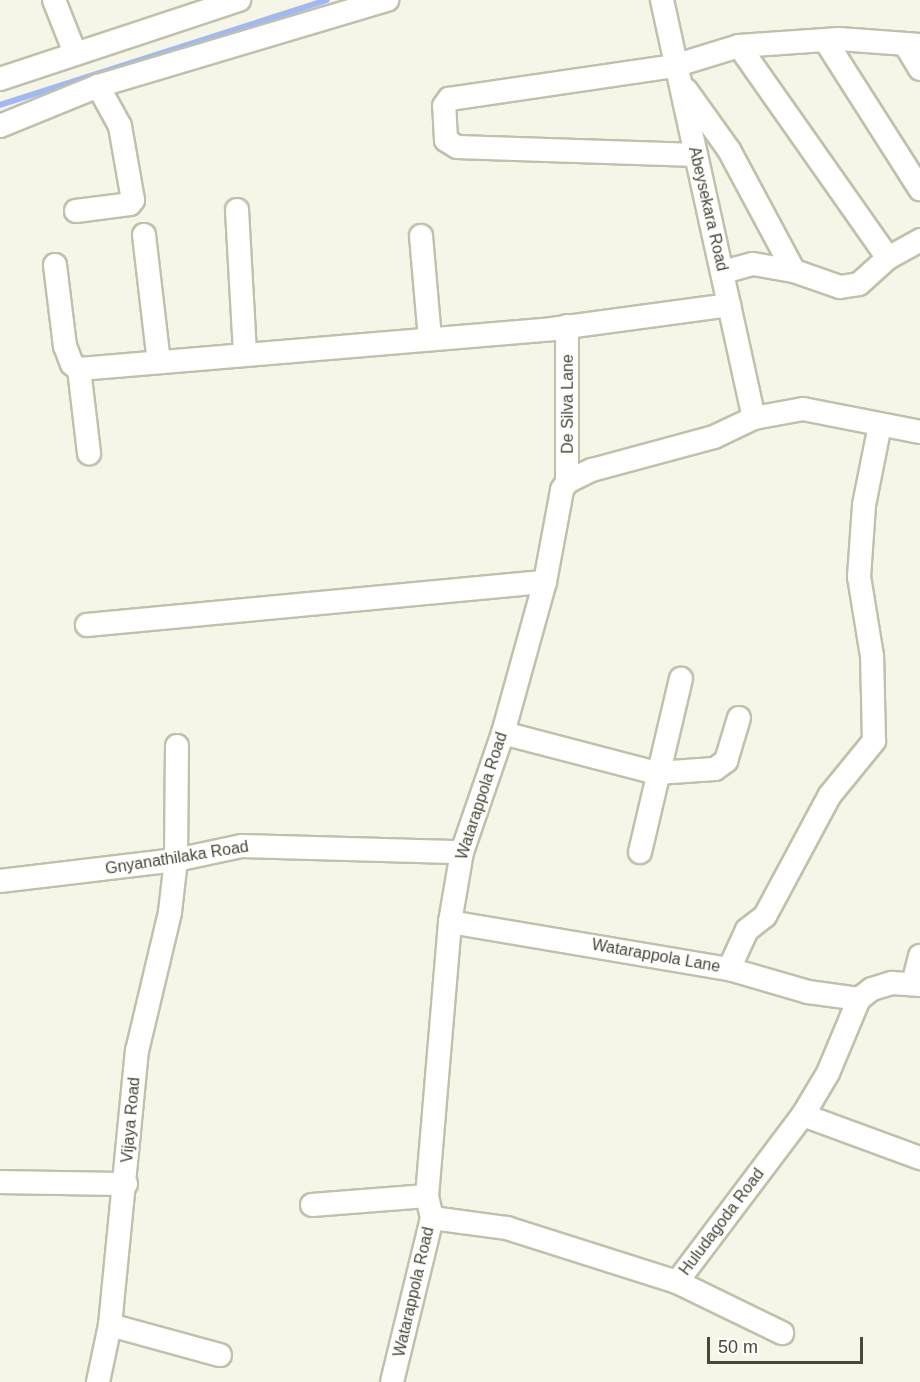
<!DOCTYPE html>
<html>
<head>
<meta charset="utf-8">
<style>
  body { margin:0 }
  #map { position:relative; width:920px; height:1382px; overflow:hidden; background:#f5f5e8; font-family:Helvetica,sans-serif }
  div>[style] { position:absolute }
  .stream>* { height:6px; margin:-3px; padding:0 3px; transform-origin:3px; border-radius:3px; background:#a0b9f5 }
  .roads { filter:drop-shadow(2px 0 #c1c0a9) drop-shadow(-2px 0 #c1c0a9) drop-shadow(0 2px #c1c0a9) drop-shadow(0 -2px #c1c0a9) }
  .minor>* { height:22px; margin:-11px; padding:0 11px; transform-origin:11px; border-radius:11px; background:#fff }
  span { translate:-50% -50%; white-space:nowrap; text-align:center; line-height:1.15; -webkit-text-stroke:4.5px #fff; paint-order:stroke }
  .street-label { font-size:16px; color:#494736 }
  .scale { position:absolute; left:707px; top:1337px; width:156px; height:27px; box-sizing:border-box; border:3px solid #494736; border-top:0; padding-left:8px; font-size:18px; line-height:21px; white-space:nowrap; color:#494736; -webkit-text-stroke:4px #fff; paint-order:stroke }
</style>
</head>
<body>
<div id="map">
  <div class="stream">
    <i style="left:0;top:105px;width:343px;rotate:-17.8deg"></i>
  </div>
  <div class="roads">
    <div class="minor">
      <i style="left:54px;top:0;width:57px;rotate:68.4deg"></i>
      <i style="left:662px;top:0;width:428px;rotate:77.6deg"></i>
      <i style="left:825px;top:40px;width:177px;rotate:57.5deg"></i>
      <i style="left:905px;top:44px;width:29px;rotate:59deg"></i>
      <i style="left:739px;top:46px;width:259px;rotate:54.9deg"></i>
      <i style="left:0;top:79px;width:252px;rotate:-18.3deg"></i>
      <i style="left:686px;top:90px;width:74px;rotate:54.4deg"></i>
      <i style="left:729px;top:150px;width:137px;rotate:61.8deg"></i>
      <i style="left:0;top:126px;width:106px;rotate:-22.2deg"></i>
      <i style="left:98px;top:86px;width:302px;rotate:-16.6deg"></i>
      <i style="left:696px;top:155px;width:239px;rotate:-178.1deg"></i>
      <i style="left:457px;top:147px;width:13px;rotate:-148deg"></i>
      <i style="left:446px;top:140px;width:34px;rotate:-93deg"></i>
      <i style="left:444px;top:106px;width:9px;rotate:-54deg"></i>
      <i style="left:449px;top:99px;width:227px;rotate:-8.3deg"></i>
      <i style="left:674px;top:66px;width:68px;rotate:-17.1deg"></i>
      <i style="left:739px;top:46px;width:100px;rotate:-4deg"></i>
      <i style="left:839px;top:39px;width:81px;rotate:4.2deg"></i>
      <i style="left:237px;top:210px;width:145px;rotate:86.8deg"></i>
      <i style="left:76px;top:211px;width:54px;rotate:-7.4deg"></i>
      <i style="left:130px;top:204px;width:5px;rotate:-53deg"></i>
      <i style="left:133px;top:200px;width:75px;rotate:-100deg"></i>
      <i style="left:120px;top:126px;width:46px;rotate:-118.8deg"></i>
      <i style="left:144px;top:235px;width:128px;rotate:83.3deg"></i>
      <i style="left:421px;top:236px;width:103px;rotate:85deg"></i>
      <i style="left:55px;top:265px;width:82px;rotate:83deg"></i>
      <i style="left:65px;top:346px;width:19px;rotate:69deg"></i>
      <i style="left:72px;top:364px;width:9px;rotate:36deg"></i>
      <i style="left:79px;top:369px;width:475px;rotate:-4.8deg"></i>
      <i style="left:552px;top:329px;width:179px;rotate:-7.7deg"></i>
      <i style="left:723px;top:272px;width:31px;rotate:-15deg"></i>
      <i style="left:753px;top:264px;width:42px;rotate:9.7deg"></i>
      <i style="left:794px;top:271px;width:49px;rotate:19.2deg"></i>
      <i style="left:840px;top:287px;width:19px;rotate:-9deg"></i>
      <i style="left:859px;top:284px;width:39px;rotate:-42deg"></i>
      <i style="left:888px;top:258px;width:37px;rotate:-29deg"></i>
      <i style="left:79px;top:369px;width:85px;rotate:83.2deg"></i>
      <i style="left:567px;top:482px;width:156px;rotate:-90deg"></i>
      <i style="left:87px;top:625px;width:460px;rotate:-5.4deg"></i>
      <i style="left:503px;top:733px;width:159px;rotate:14.6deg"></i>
      <i style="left:657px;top:773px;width:43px;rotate:-4deg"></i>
      <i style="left:700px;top:770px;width:15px;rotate:-4deg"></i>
      <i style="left:715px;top:769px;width:14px;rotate:-36deg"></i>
      <i style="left:726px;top:761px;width:45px;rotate:-73.2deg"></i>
      <i style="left:640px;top:852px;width:178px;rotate:-76.7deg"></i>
      <i style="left:0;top:881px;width:177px;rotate:-6.8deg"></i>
      <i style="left:176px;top:860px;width:67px;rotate:-12deg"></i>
      <i style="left:242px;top:846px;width:220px;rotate:1.6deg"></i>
      <i style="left:450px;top:922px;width:283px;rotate:9.6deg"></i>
      <i style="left:729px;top:969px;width:82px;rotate:16.2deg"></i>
      <i style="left:808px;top:992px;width:51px;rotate:7.8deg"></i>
      <i style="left:729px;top:969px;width:43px;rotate:-65.2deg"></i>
      <i style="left:747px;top:930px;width:23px;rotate:-38deg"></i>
      <i style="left:765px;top:916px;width:137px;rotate:-61.8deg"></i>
      <i style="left:830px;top:795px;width:70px;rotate:-50.8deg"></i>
      <i style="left:874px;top:741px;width:85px;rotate:-91.3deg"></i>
      <i style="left:872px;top:656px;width:80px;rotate:-99.3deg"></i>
      <i style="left:859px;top:577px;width:72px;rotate:-86deg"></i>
      <i style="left:864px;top:505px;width:82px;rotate:-78.7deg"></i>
      <i style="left:913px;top:984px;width:29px;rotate:-76deg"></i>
      <i style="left:803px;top:1115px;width:125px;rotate:20.2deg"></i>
      <i style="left:0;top:1182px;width:126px;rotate:0.9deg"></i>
      <i style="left:312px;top:1205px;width:115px;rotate:-4.5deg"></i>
      <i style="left:432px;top:1218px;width:76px;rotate:7.6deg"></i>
      <i style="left:507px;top:1228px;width:178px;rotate:17.6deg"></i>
      <i style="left:677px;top:1282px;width:209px;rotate:-53deg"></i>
      <i style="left:803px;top:1115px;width:49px;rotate:-59.2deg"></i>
      <i style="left:828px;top:1073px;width:80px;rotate:-67.3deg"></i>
      <i style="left:859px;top:999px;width:16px;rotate:-38deg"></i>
      <i style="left:872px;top:989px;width:21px;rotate:-17deg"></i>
      <i style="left:892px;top:983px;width:28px;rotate:4deg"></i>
      <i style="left:677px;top:1282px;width:117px;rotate:25.9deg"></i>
      <i style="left:110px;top:1325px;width:114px;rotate:15.3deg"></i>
      <i style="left:98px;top:1382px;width:58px;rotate:-78.1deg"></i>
      <i style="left:110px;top:1325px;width:275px;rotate:-84.4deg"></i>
      <i style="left:137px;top:1051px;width:143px;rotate:-76.6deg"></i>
      <i style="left:170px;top:912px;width:52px;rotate:-83.4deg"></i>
      <i style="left:176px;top:860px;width:114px;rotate:-89.5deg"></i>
      <i style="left:392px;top:1382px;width:169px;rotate:-76.3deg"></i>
      <i style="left:432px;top:1218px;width:23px;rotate:-103deg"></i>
      <i style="left:427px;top:1196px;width:275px;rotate:-85.2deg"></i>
      <i style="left:450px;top:922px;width:71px;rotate:-80.3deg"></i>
      <i style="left:462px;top:852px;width:126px;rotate:-71deg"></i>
      <i style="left:503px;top:733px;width:157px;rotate:-74.5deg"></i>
      <i style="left:545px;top:582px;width:94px;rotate:-79.5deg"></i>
      <i style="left:562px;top:490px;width:9px;rotate:-58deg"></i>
      <i style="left:567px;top:482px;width:28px;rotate:-26deg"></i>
      <i style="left:592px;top:470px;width:126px;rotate:-15.1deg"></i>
      <i style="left:714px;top:437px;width:44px;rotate:-25.4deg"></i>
      <i style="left:754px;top:418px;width:50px;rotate:-10.4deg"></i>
      <i style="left:803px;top:409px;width:119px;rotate:11.1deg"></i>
    </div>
  </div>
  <div class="street-label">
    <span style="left:708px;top:209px;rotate:77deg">Abeysekara Road</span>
    <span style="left:568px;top:404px;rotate:-90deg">De Silva Lane</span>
    <span style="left:482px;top:796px;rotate:-72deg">Watarappola Road</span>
    <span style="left:177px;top:858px;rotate:-9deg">Gnyanathilaka Road</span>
    <span style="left:656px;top:956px;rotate:10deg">Watarappola Lane</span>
    <span style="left:131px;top:1120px;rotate:-85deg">Vijaya Road</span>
    <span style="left:722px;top:1222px;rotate:-53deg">Huludagoda Road</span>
    <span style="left:414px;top:1292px;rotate:-77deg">Watarappola Road</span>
  </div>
  <div class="scale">50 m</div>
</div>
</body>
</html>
